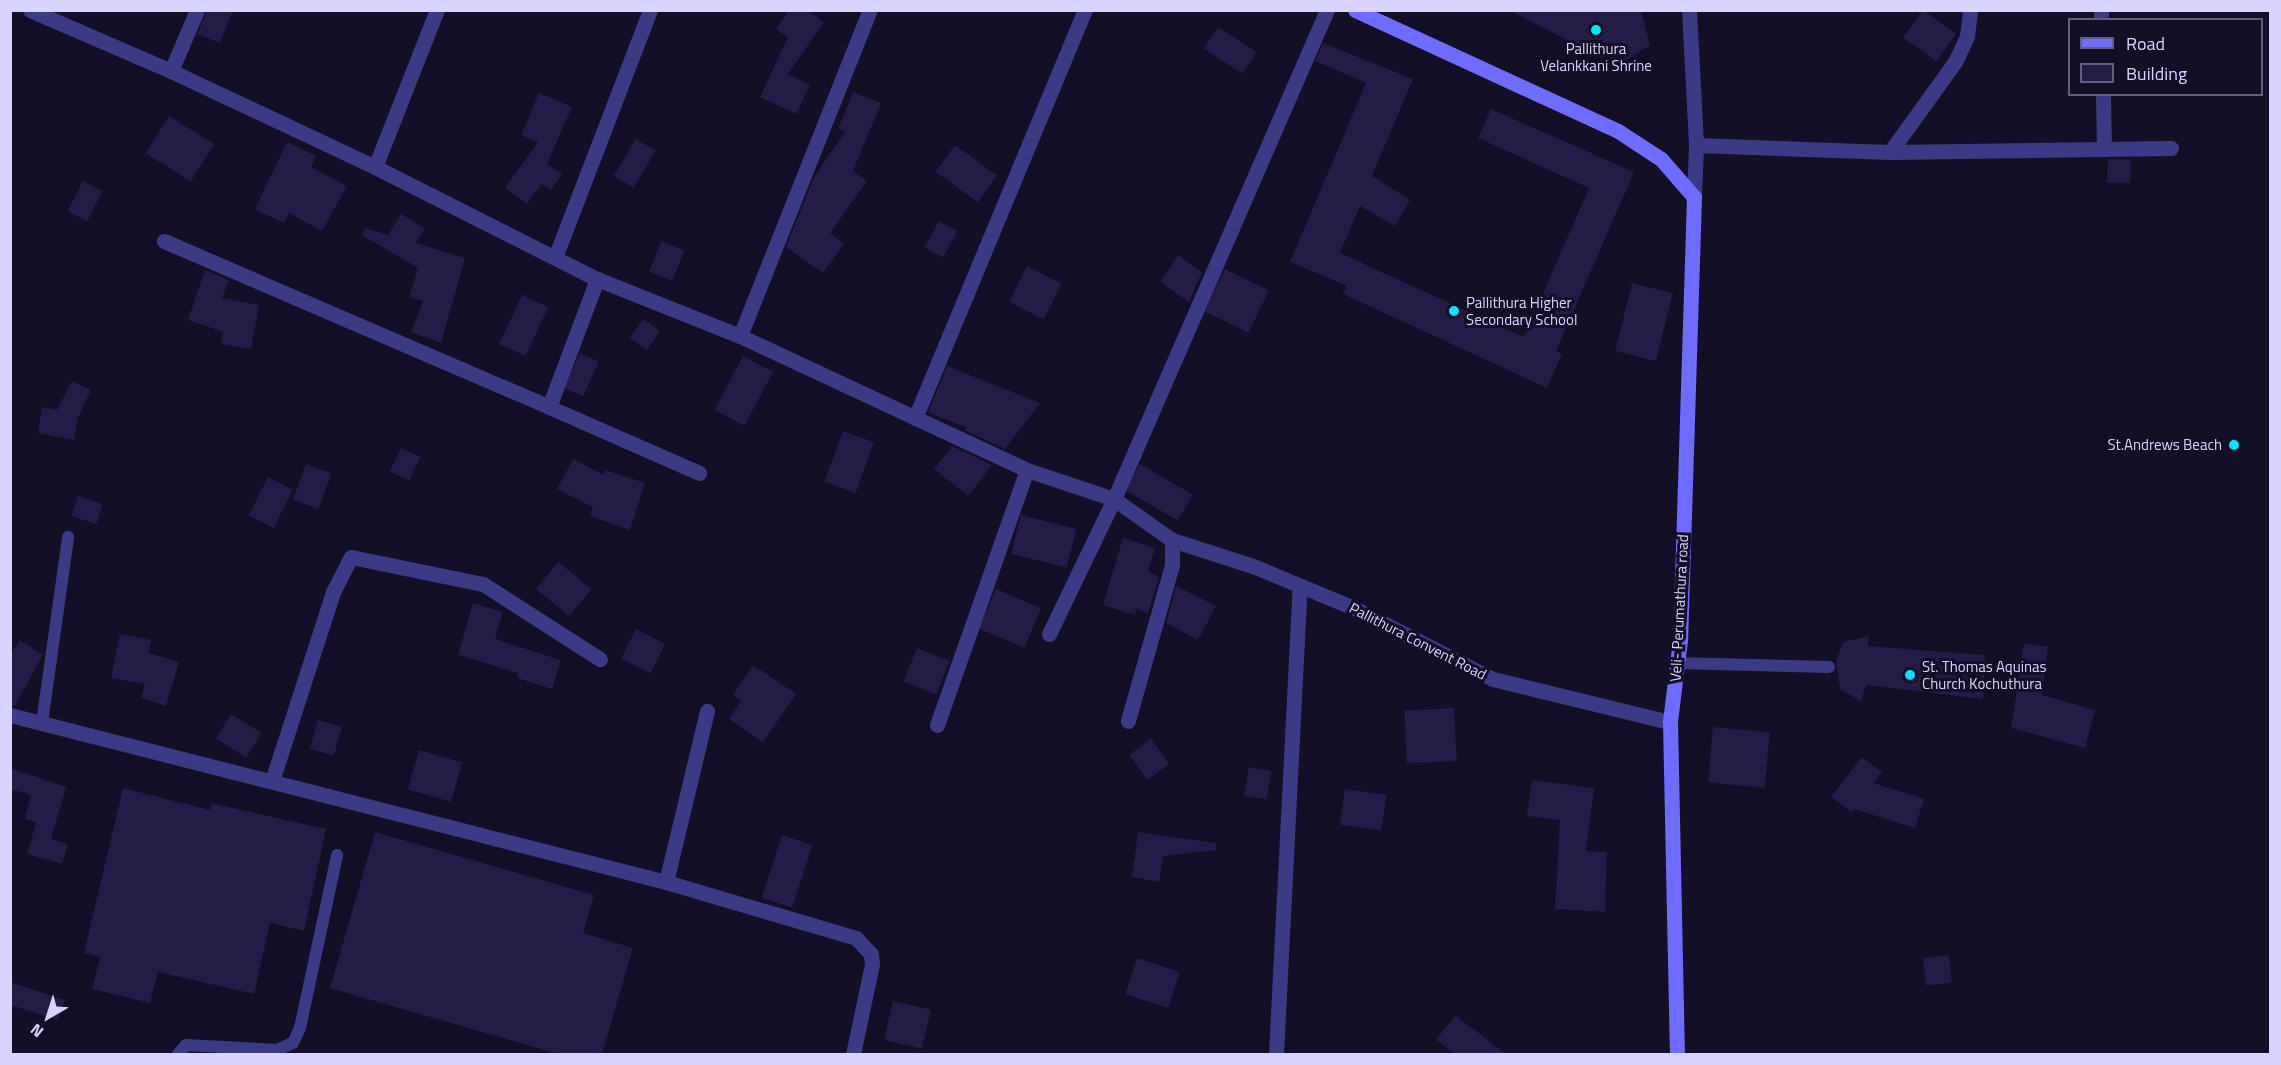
<!DOCTYPE html>
<html>
<head>
<meta charset="utf-8">
<style>
  body { margin:0 }
  #map { position:relative; width:2281px; height:1065px; overflow:hidden; background:#130f26; font-family:"Titillium Web",sans-serif }
  div>[style] { position:absolute }
  .building>* { inset:0; background:#241b47; transform-origin:0 0 }
  .lane>* { height:12px; margin:-6px; padding:0 6px; transform-origin:6px; border-radius:6px; background:#3d3a85 }
  .street>* { height:15px; margin:-7.5px; padding:0 7.5px; transform-origin:7.5px; border-radius:7.5px; background:#3d3a85 }
  .secondary>* { height:15px; margin:-7.5px; padding:0 7.5px; transform-origin:7.5px; border-radius:7.5px; background:#6f6bff }
  .dots>* { width:16px; height:16px; translate:-50% -50%; box-sizing:border-box; border:3px solid #130f26; border-radius:50% }
  span { translate:-50% -50%; white-space:nowrap; text-align:center; line-height:1.15; -webkit-text-stroke:6px #130f26; paint-order:stroke }
  .poi-label { font-size:15px; color:#d9d4ff }
  .left { translate:0 -50%; text-align:left }
  .right { translate:-100% -50%; text-align:right }
  .street-label { font-size:15px; color:#d9d4ff }
  .frame { position:absolute; inset:0; border:12px solid #d9d4ff; pointer-events:none }
  .legend { position:absolute; left:2068px; top:18px; width:195px; height:78px; box-sizing:border-box; background:#130f26; border:2px solid #625e7d; margin:0; padding:8px 10px; list-style:none; font-size:18px; color:#d9d4ff }
  .legend li { display:flex; align-items:center; gap:12px; height:30px }
  .legend b { width:30px; border:2px solid #625e7d }
  .north { position:absolute; left:18px; top:987px; width:60px; height:60px; -webkit-text-stroke:4px #130f26; paint-order:stroke; rotate:219deg; font-size:16px; font-weight:700; line-height:24px; text-align:center; color:#d9d4ff }
  .north::after { content:''; display:block; margin:auto; width:21px; height:27px; background:#d9d4ff; clip-path:polygon(50% 0,100% 100%,50% 72%,0 100%) }
</style>
</head>
<body>
<div id="map">
  <div class="building">
    <i style="clip-path:polygon(207px 10px,233px 10px,220px 43px,197px 34px)"></i>
    <i style="clip-path:polygon(789px 10px,807px 10px,824px 22px,788px 74px,810px 85px,796px 114px,760px 97px,788px 37px,776px 29px)"></i>
    <i style="clip-path:polygon(1509px 10px,1641px 10px,1650px 45px,1617px 66px)"></i>
    <i style="left:1923px;top:10px;width:41px;height:34px;rotate:36deg"></i>
    <i style="left:1218px;top:27px;width:46px;height:26px;rotate:33deg"></i>
    <i style="clip-path:polygon(1323px 43px,1413px 79px,1372px 176px,1410px 200px,1395px 226px,1360px 206px,1340px 253px,1524px 337px,1589px 188px,1478px 138px,1491px 109px,1634px 172px,1556px 351px,1562px 354px,1547px 388px,1343px 294px,1347px 286px,1290px 262px,1366px 83px,1315px 61px)"></i>
    <i style="clip-path:polygon(853px 92px,881px 103px,853px 171px,867px 181px,830px 233px,844px 244px,823px 273px,786px 247px,814px 177px,845px 132px,838px 129px)"></i>
    <i style="clip-path:polygon(539px 93px,572px 107px,547px 164px,562px 174px,551px 190px,541px 184px,527px 204px,505px 188px,538px 142px,521px 135px)"></i>
    <i style="left:169px;top:116px;width:53px;height:44px;rotate:32deg"></i>
    <i style="left:636px;top:139px;width:23px;height:43px;rotate:31deg"></i>
    <i style="clip-path:polygon(287px 142px,316px 156px,311px 167px,347px 186px,322px 231px,289px 213px,284px 223px,255px 209px)"></i>
    <i style="left:955px;top:145px;width:52px;height:33px;rotate:36deg"></i>
    <i style="left:2108px;top:159px;width:23px;height:24px;rotate:2deg"></i>
    <i style="left:83px;top:181px;width:22px;height:34px;rotate:27deg"></i>
    <i style="clip-path:polygon(401px 214px,425px 229px,416px 243px,465px 258px,441px 343px,411px 332px,423px 301px,409px 297px,418px 268px,362px 235px,365px 228px,388px 235px)"></i>
    <i style="left:939px;top:221px;width:21px;height:30px;rotate:29deg"></i>
    <i style="left:661px;top:241px;width:25px;height:33px;rotate:21deg"></i>
    <i style="clip-path:polygon(1178px 255px,1202px 272px,1189px 302px,1160px 282px)"></i>
    <i style="left:1027px;top:266px;width:39px;height:40px;rotate:27deg"></i>
    <i style="left:1225px;top:269px;width:49px;height:47px;rotate:26deg"></i>
    <i style="clip-path:polygon(205px 270px,229px 280px,222px 298px,259px 305px,251px 349px,221px 344px,223px 332px,188px 320px)"></i>
    <i style="left:1632px;top:283px;width:42px;height:70px;rotate:14deg"></i>
    <i style="left:522px;top:295px;width:29px;height:54px;rotate:25deg"></i>
    <i style="left:643px;top:319px;width:21px;height:23px;rotate:35deg"></i>
    <i style="left:580px;top:353px;width:21px;height:38px;rotate:25deg"></i>
    <i style="left:743px;top:356px;width:34px;height:61px;rotate:28deg"></i>
    <i style="clip-path:polygon(947px 366px,1040px 403px,1005px 449px,964px 430px,966px 427px,928px 413px)"></i>
    <i style="clip-path:polygon(72px 381px,91px 390px,78px 418px,74px 440px,38px 433px,42px 407px,57px 410px)"></i>
    <i style="left:843px;top:431px;width:33px;height:54px;rotate:20deg"></i>
    <i style="clip-path:polygon(952px 446px,992px 465px,968px 496px,934px 469px)"></i>
    <i style="left:401px;top:448px;width:21px;height:26px;rotate:25deg"></i>
    <i style="clip-path:polygon(573px 459px,604px 475px,605px 470px,645px 483px,630px 530px,590px 516px,593px 507px,557px 489px)"></i>
    <i style="left:306px;top:464px;width:27px;height:38px;rotate:20deg"></i>
    <i style="left:1140px;top:464px;width:61px;height:30px;rotate:30deg"></i>
    <i style="left:268px;top:477px;width:28px;height:43px;rotate:27deg"></i>
    <i style="left:78px;top:496px;width:26px;height:21px;rotate:18deg"></i>
    <i style="left:1021px;top:515px;width:57px;height:40px;rotate:14deg"></i>
    <i style="clip-path:polygon(1123px 538px,1155px 548px,1148px 571px,1159px 577px,1148px 614px,1137px 608px,1135px 615px,1103px 605px)"></i>
    <i style="left:558px;top:562px;width:43px;height:35px;rotate:39deg"></i>
    <i style="clip-path:polygon(1176px 586px,1216px 606px,1198px 640px,1166px 623px)"></i>
    <i style="left:996px;top:589px;width:49px;height:43px;rotate:23deg"></i>
    <i style="clip-path:polygon(473px 603px,503px 612px,495px 639px,561px 660px,552px 689px,517px 678px,518px 673px,458px 655px)"></i>
    <i style="left:636px;top:629px;width:33px;height:33px;rotate:27deg"></i>
    <i style="clip-path:polygon(120px 634px,151px 640px,149px 653px,179px 662px,166px 706px,141px 698px,145px 684px,111px 678px)"></i>
    <i style="clip-path:polygon(1869px 636px,1868px 646px,1985px 655px,1983px 699px,1866px 685px,1861px 701px,1840px 689px,1836px 662px,1843px 642px)"></i>
    <i style="clip-path:polygon(20px 640px,43px 655px,15px 706px,10px 705px,10px 655px)"></i>
    <i style="clip-path:polygon(2024px 643px,2048px 647px,2042px 695px,2095px 710px,2085px 748px,2011px 728px)"></i>
    <i style="left:917px;top:648px;width:35px;height:36px;rotate:22deg"></i>
    <i style="clip-path:polygon(753px 665px,796px 694px,763px 742px,729px 719px,741px 701px,733px 695px)"></i>
    <i style="left:1454px;top:708px;width:53px;height:50px;rotate:87deg"></i>
    <i style="left:231px;top:714px;width:36px;height:29px;rotate:32deg"></i>
    <i style="left:318px;top:720px;width:25px;height:30px;rotate:16deg"></i>
    <i style="left:1713px;top:727px;width:57px;height:56px;rotate:5deg"></i>
    <i style="left:1151px;top:739px;width:31px;height:27px;rotate:54deg"></i>
    <i style="left:419px;top:750px;width:45px;height:41px;rotate:16deg"></i>
    <i style="clip-path:polygon(1862px 757px,1882px 772px,1873px 783px,1924px 799px,1915px 828px,1854px 809px,1851px 812px,1831px 797px)"></i>
    <i style="left:1249px;top:767px;width:23px;height:29px;rotate:10deg"></i>
    <i style="clip-path:polygon(10px 768px,66px 787px,51px 839px,68px 844px,62px 864px,27px 854px,36px 822px,25px 819px,31px 795px,10px 789px)"></i>
    <i style="clip-path:polygon(1532px 780px,1594px 788px,1586px 851px,1607px 852px,1605px 912px,1555px 909px,1560px 820px,1527px 816px)"></i>
    <i style="clip-path:polygon(123px 788px,210px 810px,211px 803px,326px 829px,304px 931px,270px 923px,254px 994px,158px 972px,150px 1003px,92px 989px,100px 957px,84px 953px)"></i>
    <i style="left:1345px;top:789px;width:42px;height:36px;rotate:8deg"></i>
    <i style="clip-path:polygon(375px 832px,594px 895px,583px 933px,633px 948px,602px 1054px,558px 1054px,330px 988px)"></i>
    <i style="clip-path:polygon(1138px 832px,1216px 843px,1216px 850px,1163px 856px,1159px 882px,1132px 877px)"></i>
    <i style="left:782px;top:835px;width:32px;height:66px;rotate:18deg"></i>
    <i style="left:1949px;top:955px;width:28px;height:26px;rotate:84deg"></i>
    <i style="left:1137px;top:958px;width:45px;height:38px;rotate:18deg"></i>
    <i style="clip-path:polygon(10px 982px,65px 1000px,58px 1020px,10px 1005px)"></i>
    <i style="left:893px;top:1001px;width:39px;height:40px;rotate:13deg"></i>
    <i style="clip-path:polygon(1455px 1015px,1506px 1054px,1455px 1054px,1436px 1040px)"></i>
  </div>
  <div class="lane">
    <i style="left:1677px;top:663px;width:152px;rotate:1.5deg"></i>
    <i style="left:42px;top:723px;width:188px;rotate:-82deg"></i>
    <i style="left:178px;top:1054px;width:12px;rotate:-48deg"></i>
    <i style="left:186px;top:1045px;width:91px;rotate:3.1deg"></i>
    <i style="left:277px;top:1050px;width:17px;rotate:-24deg"></i>
    <i style="left:293px;top:1043px;width:17px;rotate:-65deg"></i>
    <i style="left:300px;top:1028px;width:177px;rotate:-77.9deg"></i>
  </div>
  <div class="street">
    <i style="left:30px;top:10px;width:154px;rotate:23.4deg"></i>
    <i style="left:171px;top:71px;width:225px;rotate:25.2deg"></i>
    <i style="left:375px;top:167px;width:249px;rotate:26.8deg"></i>
    <i style="left:597px;top:279px;width:154px;rotate:21.7deg"></i>
    <i style="left:740px;top:336px;width:317px;rotate:25deg"></i>
    <i style="left:1027px;top:470px;width:92px;rotate:18.4deg"></i>
    <i style="left:1114px;top:499px;width:533px;rotate:-66.46deg"></i>
    <i style="left:1689px;top:10px;width:135px;rotate:87deg"></i>
    <i style="left:1696px;top:145px;width:52px;rotate:92.2deg"></i>
    <i style="left:2101px;top:10px;width:10px;rotate:90deg"></i>
    <i style="left:171px;top:71px;width:66px;rotate:-66.9deg"></i>
    <i style="left:2103px;top:94px;width:55px;rotate:89deg"></i>
    <i style="left:1696px;top:145px;width:194px;rotate:2.1deg"></i>
    <i style="left:1890px;top:152px;width:281px;rotate:-0.8deg"></i>
    <i style="left:1890px;top:152px;width:111px;rotate:-54.2deg"></i>
    <i style="left:1955px;top:62px;width:29px;rotate:-65deg"></i>
    <i style="left:1967px;top:36px;width:26px;rotate:-83deg"></i>
    <i style="left:375px;top:167px;width:169px;rotate:-68.5deg"></i>
    <i style="left:164px;top:241px;width:419px;rotate:23.3deg"></i>
    <i style="left:549px;top:407px;width:137px;rotate:-69.4deg"></i>
    <i style="left:556px;top:255px;width:262px;rotate:-69deg"></i>
    <i style="left:740px;top:336px;width:351px;rotate:-68.3deg"></i>
    <i style="left:549px;top:407px;width:164px;rotate:23.7deg"></i>
    <i style="left:915px;top:418px;width:442px;rotate:-67.4deg"></i>
    <i style="left:1172px;top:540px;width:85px;rotate:17.8deg"></i>
    <i style="left:1253px;top:566px;width:109px;rotate:22.6deg"></i>
    <i style="left:1354px;top:608px;width:156px;rotate:27.1deg"></i>
    <i style="left:1493px;top:679px;width:182px;rotate:13.7deg"></i>
    <i style="left:1049px;top:634px;width:150px;rotate:-64.3deg"></i>
    <i style="left:1114px;top:499px;width:71px;rotate:35.3deg"></i>
    <i style="left:1172px;top:540px;width:25px;rotate:90deg"></i>
    <i style="left:1172px;top:565px;width:162px;rotate:105.8deg"></i>
    <i style="left:10px;top:715px;width:677px;rotate:14.28deg"></i>
    <i style="left:666px;top:882px;width:198px;rotate:16.4deg"></i>
    <i style="left:856px;top:938px;width:22px;rotate:47deg"></i>
    <i style="left:871px;top:954px;width:10px;rotate:84deg"></i>
    <i style="left:872px;top:964px;width:92px;rotate:101.9deg"></i>
    <i style="left:937px;top:725px;width:270px;rotate:-70.6deg"></i>
    <i style="left:272px;top:781px;width:199px;rotate:-72.1deg"></i>
    <i style="left:333px;top:592px;width:39px;rotate:-63deg"></i>
    <i style="left:351px;top:557px;width:135px;rotate:11.6deg"></i>
    <i style="left:483px;top:584px;width:139px;rotate:32.7deg"></i>
    <i style="left:666px;top:882px;width:176px;rotate:-76.5deg"></i>
    <i style="left:1276px;top:1054px;width:469px;rotate:-87.1deg"></i>
  </div>
  <div class="secondary">
    <i style="left:1355px;top:10px;width:289px;rotate:24.7deg"></i>
    <i style="left:1618px;top:131px;width:51px;rotate:33.1deg"></i>
    <i style="left:1661px;top:159px;width:50px;rotate:49deg"></i>
    <i style="left:1694px;top:197px;width:443px;rotate:91.8deg"></i>
    <i style="left:1680px;top:640px;width:83px;rotate:97deg"></i>
    <i style="left:1670px;top:722px;width:332px;rotate:88.8deg"></i>
  </div>
  <div class="dots">
    <i style="left:1596px;top:30px;background:#00e5ff"></i>
    <i style="left:1454px;top:311px;background:#00e5ff"></i>
    <i style="left:2234px;top:445px;background:#00e5ff"></i>
    <i style="left:1910px;top:675px;background:#00e5ff"></i>
  </div>
  <div class="poi-label">
    <span style="left:1596px;top:57px">Pallithura<br>Velankkani Shrine</span>
    <span class="left" style="left:1466px;top:311px">Pallithura Higher<br>Secondary School</span>
    <span class="right" style="left:2222px;top:445px">St.Andrews Beach</span>
    <span class="left" style="left:1922px;top:675px">St. Thomas Aquinas<br>Church Kochuthura</span>
  </div>
  <div class="street-label">
    <span style="left:1679px;top:608px;rotate:-87deg">Veli- Perumathura road</span>
    <span style="left:1418px;top:641px;rotate:27deg">Pallithura Convent Road</span>
  </div>
  <div class="frame"></div>
  <ul class="legend">
  <li><b style="height:8px;background:#6f6bff"></b>Road</li>
  <li><b style="height:16px;background:#241b47"></b>Building</li>
  </ul>
  <div class="north">N</div>
</div>
</body>
</html>
